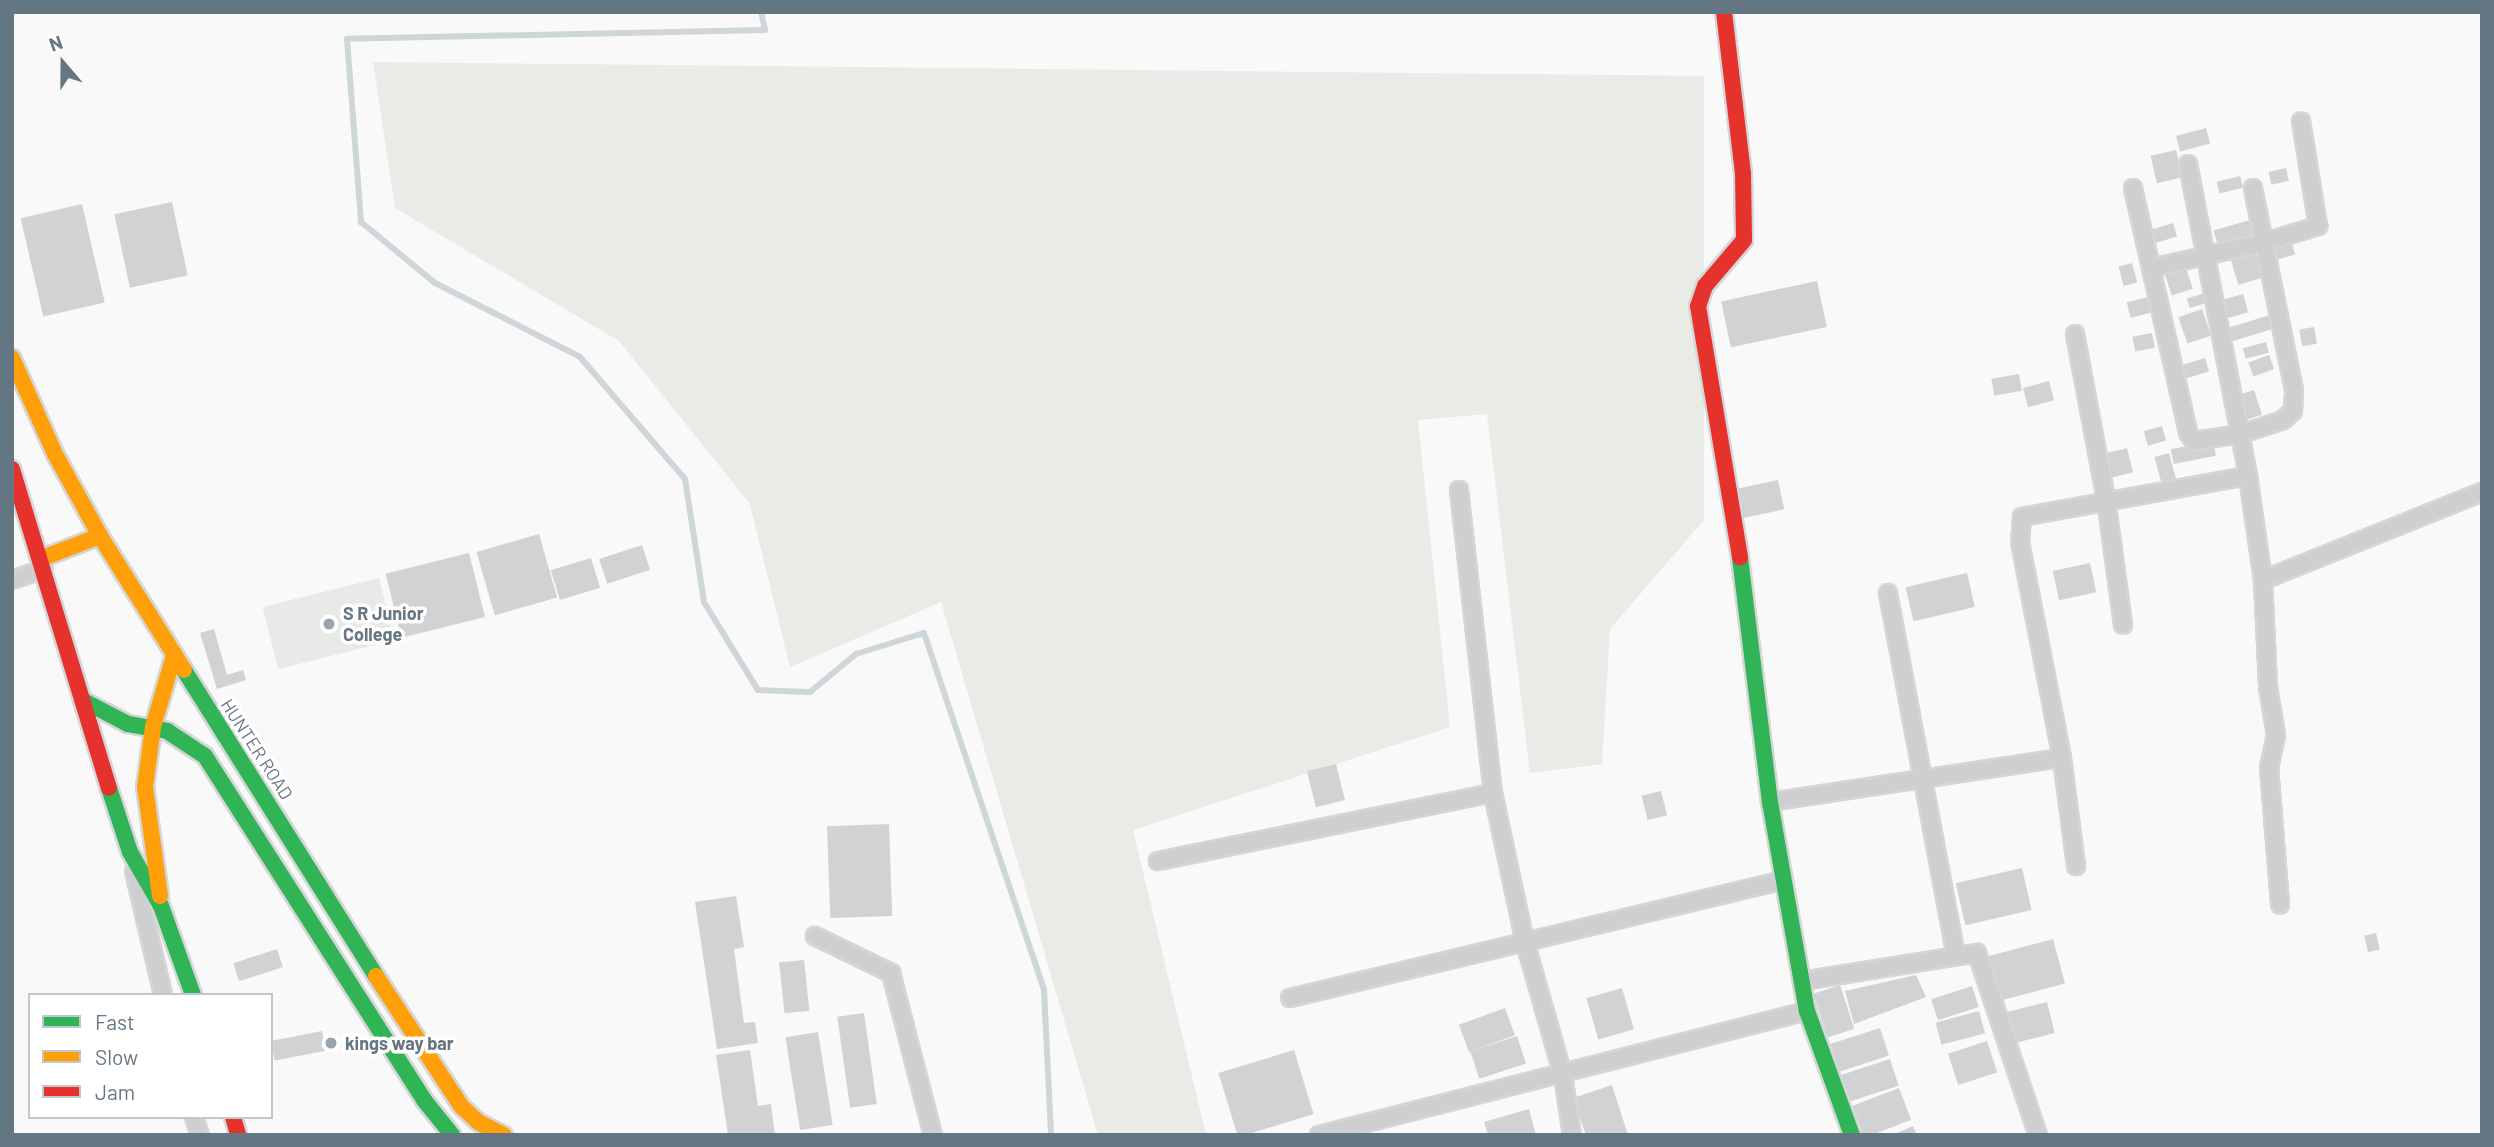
<!DOCTYPE html>
<html>
<head>
<meta charset="utf-8">
<style>
  body { margin:0 }
  #map { position:relative; width:2494px; height:1147px; overflow:hidden; background:#f9f9f9; font-family:Barlow,sans-serif }
  div>[style] { position:absolute }
  .built>* { inset:0; background:#e8e9e9; transform-origin:0 0 }
  .green>* { inset:0; background:#e8ebe6 }
  .stream>* { height:6px; margin:-3px; padding:0 3px; transform-origin:3px; border-radius:3px; background:#ced6d9 }
  .building>* { inset:0; background:#d0d2d3; transform-origin:0 0 }
  .roads { filter:drop-shadow(2px 0 #d5d6d7) drop-shadow(-2px 0 #d5d6d7) drop-shadow(0 2px #d5d6d7) drop-shadow(0 -2px #d5d6d7) }
  .street>* { height:16px; margin:-8px; padding:0 8px; transform-origin:8px; border-radius:8px; background:#cecfd0 }
  .fast>* { height:16px; margin:-8px; padding:0 8px; transform-origin:8px; border-radius:8px; background:#30b455 }
  .slow>* { height:16px; margin:-8px; padding:0 8px; transform-origin:8px; border-radius:8px; background:#ff9f0a }
  .jam>* { height:16px; margin:-8px; padding:0 8px; transform-origin:8px; border-radius:8px; background:#e5322d }
  .dots>* { width:19px; height:19px; translate:-50% -50%; box-sizing:border-box; border:4px solid #fff; border-radius:50% }
  span { translate:-50% -50%; white-space:nowrap; text-align:center; line-height:1.15; -webkit-text-stroke:7px #fff; paint-order:stroke }
  .poi-label { font-size:18px; color:#657683; font-weight:700 }
  .left { translate:0 -50%; text-align:left }
  .street-label { font-size:18px; color:#657683 }
  .frame { position:absolute; inset:0; border:14px solid #657683; pointer-events:none }
  .legend { position:absolute; left:28px; top:993px; width:245px; height:126px; box-sizing:border-box; background:#fff; border:2px solid #c1c8cd; margin:0; padding:9px 12px; list-style:none; font-size:21px; color:#657683 }
  .legend li { display:flex; align-items:center; gap:14px; height:35px }
  .legend b { width:35px; border:2px solid #c1c8cd }
  .north { position:absolute; left:28px; top:28px; width:70px; height:70px; -webkit-text-stroke:5px #fff; paint-order:stroke; rotate:340deg; font-size:19px; font-weight:700; line-height:28px; text-align:center; color:#657683 }
  .north::after { content:''; display:block; margin:auto; width:24px; height:32px; background:#657683; clip-path:polygon(50% 0,100% 100%,50% 72%,0 100%) }
</style>
</head>
<body>
<div id="map">
  <div class="built">
    <i style="left:379px;top:578px;width:64px;height:120px;rotate:76deg"></i>
  </div>
  <div class="green">
    <i style="clip-path:polygon(373px 62px,1704px 76px,1704px 520px,1610px 629px,1602px 764px,1530px 773px,1487px 414px,1418px 420px,1450px 727px,1133px 830px,1206px 1135px,1098px 1135px,941px 602px,790px 667px,750px 504px,619px 341px,395px 208px)"></i>
  </div>
  <div class="stream">
    <i style="left:761px;top:12px;width:18px;rotate:77deg"></i>
    <i style="left:765px;top:30px;width:418px;rotate:178.8deg"></i>
    <i style="left:347px;top:39px;width:184px;rotate:85.6deg"></i>
    <i style="left:361px;top:222px;width:96px;rotate:39.5deg"></i>
    <i style="left:435px;top:283px;width:163px;rotate:27deg"></i>
    <i style="left:580px;top:357px;width:161px;rotate:49.3deg"></i>
    <i style="left:685px;top:479px;width:124px;rotate:81.2deg"></i>
    <i style="left:704px;top:602px;width:103px;rotate:58.5deg"></i>
    <i style="left:758px;top:690px;width:52px;rotate:2.2deg"></i>
    <i style="left:810px;top:692px;width:60px;rotate:-39.6deg"></i>
    <i style="left:856px;top:654px;width:71px;rotate:-17.2deg"></i>
    <i style="left:924px;top:633px;width:377px;rotate:71.4deg"></i>
    <i style="left:1044px;top:990px;width:145px;rotate:87.2deg"></i>
  </div>
  <div class="building">
    <i style="left:2206px;top:128px;width:16px;height:31px;rotate:75deg"></i>
    <i style="left:2176px;top:150px;width:28px;height:26px;rotate:77deg"></i>
    <i style="left:2286px;top:168px;width:13px;height:18px;rotate:77deg"></i>
    <i style="left:2240px;top:176px;width:12px;height:24px;rotate:76deg"></i>
    <i style="left:172px;top:202px;width:75px;height:59px;rotate:78deg"></i>
    <i style="left:82px;top:204px;width:101px;height:63px;rotate:77deg"></i>
    <i style="left:2250px;top:220px;width:15px;height:38px;rotate:74deg"></i>
    <i style="left:2173px;top:223px;width:14px;height:24px;rotate:73deg"></i>
    <i style="left:2291px;top:240px;width:15px;height:20px;rotate:74deg"></i>
    <i style="left:2257px;top:250px;width:28px;height:28px;rotate:73deg"></i>
    <i style="left:2132px;top:263px;width:20px;height:14px;rotate:75deg"></i>
    <i style="left:2185px;top:265px;width:25px;height:22px;rotate:72deg"></i>
    <i style="left:1817px;top:281px;width:47px;height:98px;rotate:78deg"></i>
    <i style="left:2205px;top:293px;width:10px;height:19px;rotate:73deg"></i>
    <i style="left:2243px;top:294px;width:19px;height:23px;rotate:74deg"></i>
    <i style="left:2152px;top:296px;width:16px;height:26px;rotate:76deg"></i>
    <i style="left:2202px;top:309px;width:28px;height:25px;rotate:71deg"></i>
    <i style="left:2270px;top:315px;width:14px;height:49px;rotate:73deg"></i>
    <i style="left:2314px;top:327px;width:17px;height:15px;rotate:80deg"></i>
    <i style="left:2152px;top:333px;width:15px;height:20px;rotate:79deg"></i>
    <i style="left:2266px;top:342px;width:11px;height:24px;rotate:75deg"></i>
    <i style="left:2269px;top:355px;width:15px;height:22px;rotate:70deg"></i>
    <i style="left:2205px;top:358px;width:14px;height:38px;rotate:73deg"></i>
    <i style="left:2019px;top:374px;width:17px;height:28px;rotate:80deg"></i>
    <i style="left:2049px;top:381px;width:20px;height:27px;rotate:75deg"></i>
    <i style="left:2254px;top:390px;width:26px;height:22px;rotate:72deg"></i>
    <i style="left:2162px;top:426px;width:15px;height:19px;rotate:74deg"></i>
    <i style="left:2213px;top:441px;width:15px;height:43px;rotate:79deg"></i>
    <i style="left:2127px;top:448px;width:25px;height:32px;rotate:76deg"></i>
    <i style="left:2169px;top:453px;width:28px;height:15px;rotate:75deg"></i>
    <i style="left:1778px;top:480px;width:30px;height:43px;rotate:78deg"></i>
    <i style="left:539px;top:534px;width:66px;height:65px;rotate:74deg"></i>
    <i style="left:642px;top:545px;width:26px;height:45px;rotate:72deg"></i>
    <i style="left:469px;top:553px;width:66px;height:86px;rotate:76deg"></i>
    <i style="left:591px;top:558px;width:31px;height:42px;rotate:73deg"></i>
    <i style="left:2090px;top:563px;width:30px;height:38px;rotate:78deg"></i>
    <i style="left:1967px;top:573px;width:35px;height:63px;rotate:77deg"></i>
    <i style="clip-path:polygon(214px 629px,227px 675px,243px 670px,246px 680px,217px 689px,200px 633px)"></i>
    <i style="left:1336px;top:764px;width:37px;height:30px;rotate:76deg"></i>
    <i style="left:1661px;top:791px;width:25px;height:20px;rotate:76deg"></i>
    <i style="left:889px;top:824px;width:92px;height:62px;rotate:88deg"></i>
    <i style="left:2022px;top:868px;width:43px;height:68px;rotate:77deg"></i>
    <i style="clip-path:polygon(736px 896px,744px 947px,734px 949px,744px 1023px,755px 1022px,758px 1043px,717px 1049px,695px 902px)"></i>
    <i style="left:2376px;top:933px;width:17px;height:12px;rotate:77deg"></i>
    <i style="left:2053px;top:939px;width:46px;height:67px;rotate:75deg"></i>
    <i style="left:277px;top:949px;width:19px;height:46px;rotate:72deg"></i>
    <i style="left:804px;top:960px;width:51px;height:25px;rotate:84deg"></i>
    <i style="clip-path:polygon(1916px 975px,1926px 997px,1854px 1024px,1845px 991px)"></i>
    <i style="left:1840px;top:985px;width:46px;height:28px;rotate:72deg"></i>
    <i style="left:1972px;top:986px;width:22px;height:43px;rotate:72deg"></i>
    <i style="left:1622px;top:988px;width:43px;height:37px;rotate:74deg"></i>
    <i style="left:2047px;top:1002px;width:32px;height:43px;rotate:76deg"></i>
    <i style="left:1505px;top:1008px;width:29px;height:49px;rotate:70deg"></i>
    <i style="left:1979px;top:1011px;width:23px;height:45px;rotate:75deg"></i>
    <i style="left:864px;top:1013px;width:92px;height:27px;rotate:82deg"></i>
    <i style="left:1880px;top:1028px;width:29px;height:52px;rotate:72deg"></i>
    <i style="left:322px;top:1031px;width:20px;height:52px;rotate:79deg"></i>
    <i style="left:818px;top:1032px;width:94px;height:33px;rotate:81deg"></i>
    <i style="left:1517px;top:1036px;width:29px;height:49px;rotate:72deg"></i>
    <i style="left:1987px;top:1041px;width:33px;height:41px;rotate:72deg"></i>
    <i style="clip-path:polygon(750px 1050px,758px 1106px,771px 1104px,775px 1135px,728px 1135px,716px 1055px)"></i>
    <i style="left:1294px;top:1050px;width:67px;height:79px;rotate:73deg"></i>
    <i style="left:1890px;top:1059px;width:28px;height:53px;rotate:72deg"></i>
    <i style="clip-path:polygon(1612px 1085px,1628px 1135px,1586px 1135px,1573px 1098px)"></i>
    <i style="left:1899px;top:1088px;width:34px;height:50px;rotate:69deg"></i>
    <i style="clip-path:polygon(1529px 1109px,1536px 1135px,1488px 1135px,1484px 1122px)"></i>
    <i style="clip-path:polygon(1913px 1126px,1917px 1135px,1892px 1135px)"></i>
  </div>
  <div class="roads">
    <div class="street">
      <i style="left:2188px;top:164px;width:318px;rotate:79.1deg"></i>
      <i style="left:2248px;top:476px;width:105px;rotate:81.8deg"></i>
      <i style="left:2263px;top:580px;width:107px;rotate:87.3deg"></i>
      <i style="left:2268px;top:687px;width:49px;rotate:80.5deg"></i>
      <i style="left:2276px;top:735px;width:33px;rotate:102deg"></i>
      <i style="left:2269px;top:767px;width:138px;rotate:85.4deg"></i>
      <i style="left:2133px;top:188px;width:251px;rotate:77.3deg"></i>
      <i style="left:2188px;top:433px;width:10px;rotate:53deg"></i>
      <i style="left:2194px;top:441px;width:48px;rotate:-8.5deg"></i>
      <i style="left:2241px;top:434px;width:44px;rotate:-18.4deg"></i>
      <i style="left:2283px;top:420px;width:13px;rotate:-42deg"></i>
      <i style="left:2293px;top:411px;width:21px;rotate:-87deg"></i>
      <i style="left:2294px;top:390px;width:206px;rotate:-101.5deg"></i>
      <i style="left:2151px;top:268px;width:114px;rotate:-12.7deg"></i>
      <i style="left:2262px;top:243px;width:59px;rotate:-16.9deg"></i>
      <i style="left:2318px;top:226px;width:106px;rotate:-99.2deg"></i>
      <i style="left:2075px;top:334px;width:168px;rotate:79.4deg"></i>
      <i style="left:2106px;top:499px;width:127px;rotate:82.3deg"></i>
      <i style="left:1459px;top:490px;width:305px;rotate:83.6deg"></i>
      <i style="left:1493px;top:793px;width:152px;rotate:77.9deg"></i>
      <i style="left:1525px;top:942px;width:138px;rotate:74.1deg"></i>
      <i style="left:1563px;top:1075px;width:61px;rotate:81.5deg"></i>
      <i style="left:12px;top:580px;width:34px;rotate:-19deg"></i>
      <i style="left:2263px;top:580px;width:236px;rotate:-21.9deg"></i>
      <i style="left:1888px;top:593px;width:368px;rotate:79.4deg"></i>
      <i style="left:2062px;top:758px;width:109px;rotate:82.6deg"></i>
      <i style="left:1770px;top:802px;width:295px;rotate:-8.6deg"></i>
      <i style="left:2062px;top:758px;width:221px;rotate:-101deg"></i>
      <i style="left:2020px;top:541px;width:24px;rotate:-85deg"></i>
      <i style="left:2022px;top:517px;width:230px;rotate:-10.3deg"></i>
      <i style="left:1158px;top:861px;width:342px;rotate:-11.5deg"></i>
      <i style="left:134px;top:871px;width:127px;rotate:76.8deg"></i>
      <i style="left:815px;top:936px;width:85px;rotate:26deg"></i>
      <i style="left:891px;top:973px;width:167px;rotate:75.5deg"></i>
      <i style="left:1802px;top:981px;width:177px;rotate:-9.1deg"></i>
      <i style="left:1977px;top:953px;width:192px;rotate:71.5deg"></i>
      <i style="left:1290px;top:998px;width:508px;rotate:-13.43deg"></i>
      <i style="left:194px;top:1117px;width:19px;rotate:72deg"></i>
      <i style="left:1319px;top:1135px;width:504px;rotate:-14.26deg"></i>
    </div>
    <div class="fast">
      <i style="left:1740px;top:558px;width:246px;rotate:83deg"></i>
      <i style="left:1770px;top:802px;width:212px;rotate:80deg"></i>
      <i style="left:1807px;top:1011px;width:132px;rotate:70.1deg"></i>
      <i style="left:184px;top:670px;width:361px;rotate:57.9deg"></i>
      <i style="left:82px;top:700px;width:52px;rotate:27.6deg"></i>
      <i style="left:128px;top:724px;width:40px;rotate:10deg"></i>
      <i style="left:167px;top:731px;width:45px;rotate:33.3deg"></i>
      <i style="left:205px;top:756px;width:408px;rotate:57.5deg"></i>
      <i style="left:424px;top:1100px;width:45px;rotate:51.3deg"></i>
      <i style="left:109px;top:788px;width:67px;rotate:71.8deg"></i>
      <i style="left:130px;top:852px;width:62px;rotate:60.1deg"></i>
      <i style="left:161px;top:906px;width:95px;rotate:70.2deg"></i>
    </div>
    <div class="slow">
      <i style="left:12px;top:358px;width:105px;rotate:65.9deg"></i>
      <i style="left:55px;top:454px;width:94px;rotate:61.2deg"></i>
      <i style="left:100px;top:536px;width:158px;rotate:57.9deg"></i>
      <i style="left:40px;top:559px;width:64px;rotate:-21deg"></i>
      <i style="left:160px;top:896px;width:110px;rotate:-97.8deg"></i>
      <i style="left:145px;top:787px;width:61px;rotate:-82.4deg"></i>
      <i style="left:153px;top:727px;width:75px;rotate:-73.7deg"></i>
      <i style="left:376px;top:976px;width:155px;rotate:56.8deg"></i>
      <i style="left:461px;top:1106px;width:23px;rotate:43deg"></i>
      <i style="left:478px;top:1122px;width:29px;rotate:27deg"></i>
    </div>
    <div class="jam">
      <i style="left:1724px;top:12px;width:163px;rotate:83.3deg"></i>
      <i style="left:1743px;top:174px;width:66px;rotate:89.1deg"></i>
      <i style="left:1744px;top:240px;width:60px;rotate:130.3deg"></i>
      <i style="left:1705px;top:286px;width:21px;rotate:109deg"></i>
      <i style="left:1698px;top:306px;width:255px;rotate:80.5deg"></i>
      <i style="left:12px;top:469px;width:333px;rotate:73.1deg"></i>
      <i style="left:233px;top:1117px;width:19px;rotate:74deg"></i>
    </div>
  </div>
  <div class="dots">
    <i style="left:329px;top:624px;background:#99a4ac"></i>
    <i style="left:331px;top:1043px;background:#99a4ac"></i>
  </div>
  <div class="poi-label">
    <span class="left" style="left:343px;top:624px">S R Junior<br>College</span>
    <span class="left" style="left:345px;top:1043px">kings way bar</span>
  </div>
  <div class="street-label">
    <span style="left:257px;top:749px;rotate:57deg">HUNTER ROAD</span>
  </div>
  <div class="frame"></div>
  <ul class="legend">
  <li><b style="height:9px;background:#30b455"></b>Fast</li>
  <li><b style="height:9px;background:#ff9f0a"></b>Slow</li>
  <li><b style="height:9px;background:#e5322d"></b>Jam</li>
  </ul>
  <div class="north">N</div>
</div>
</body>
</html>
